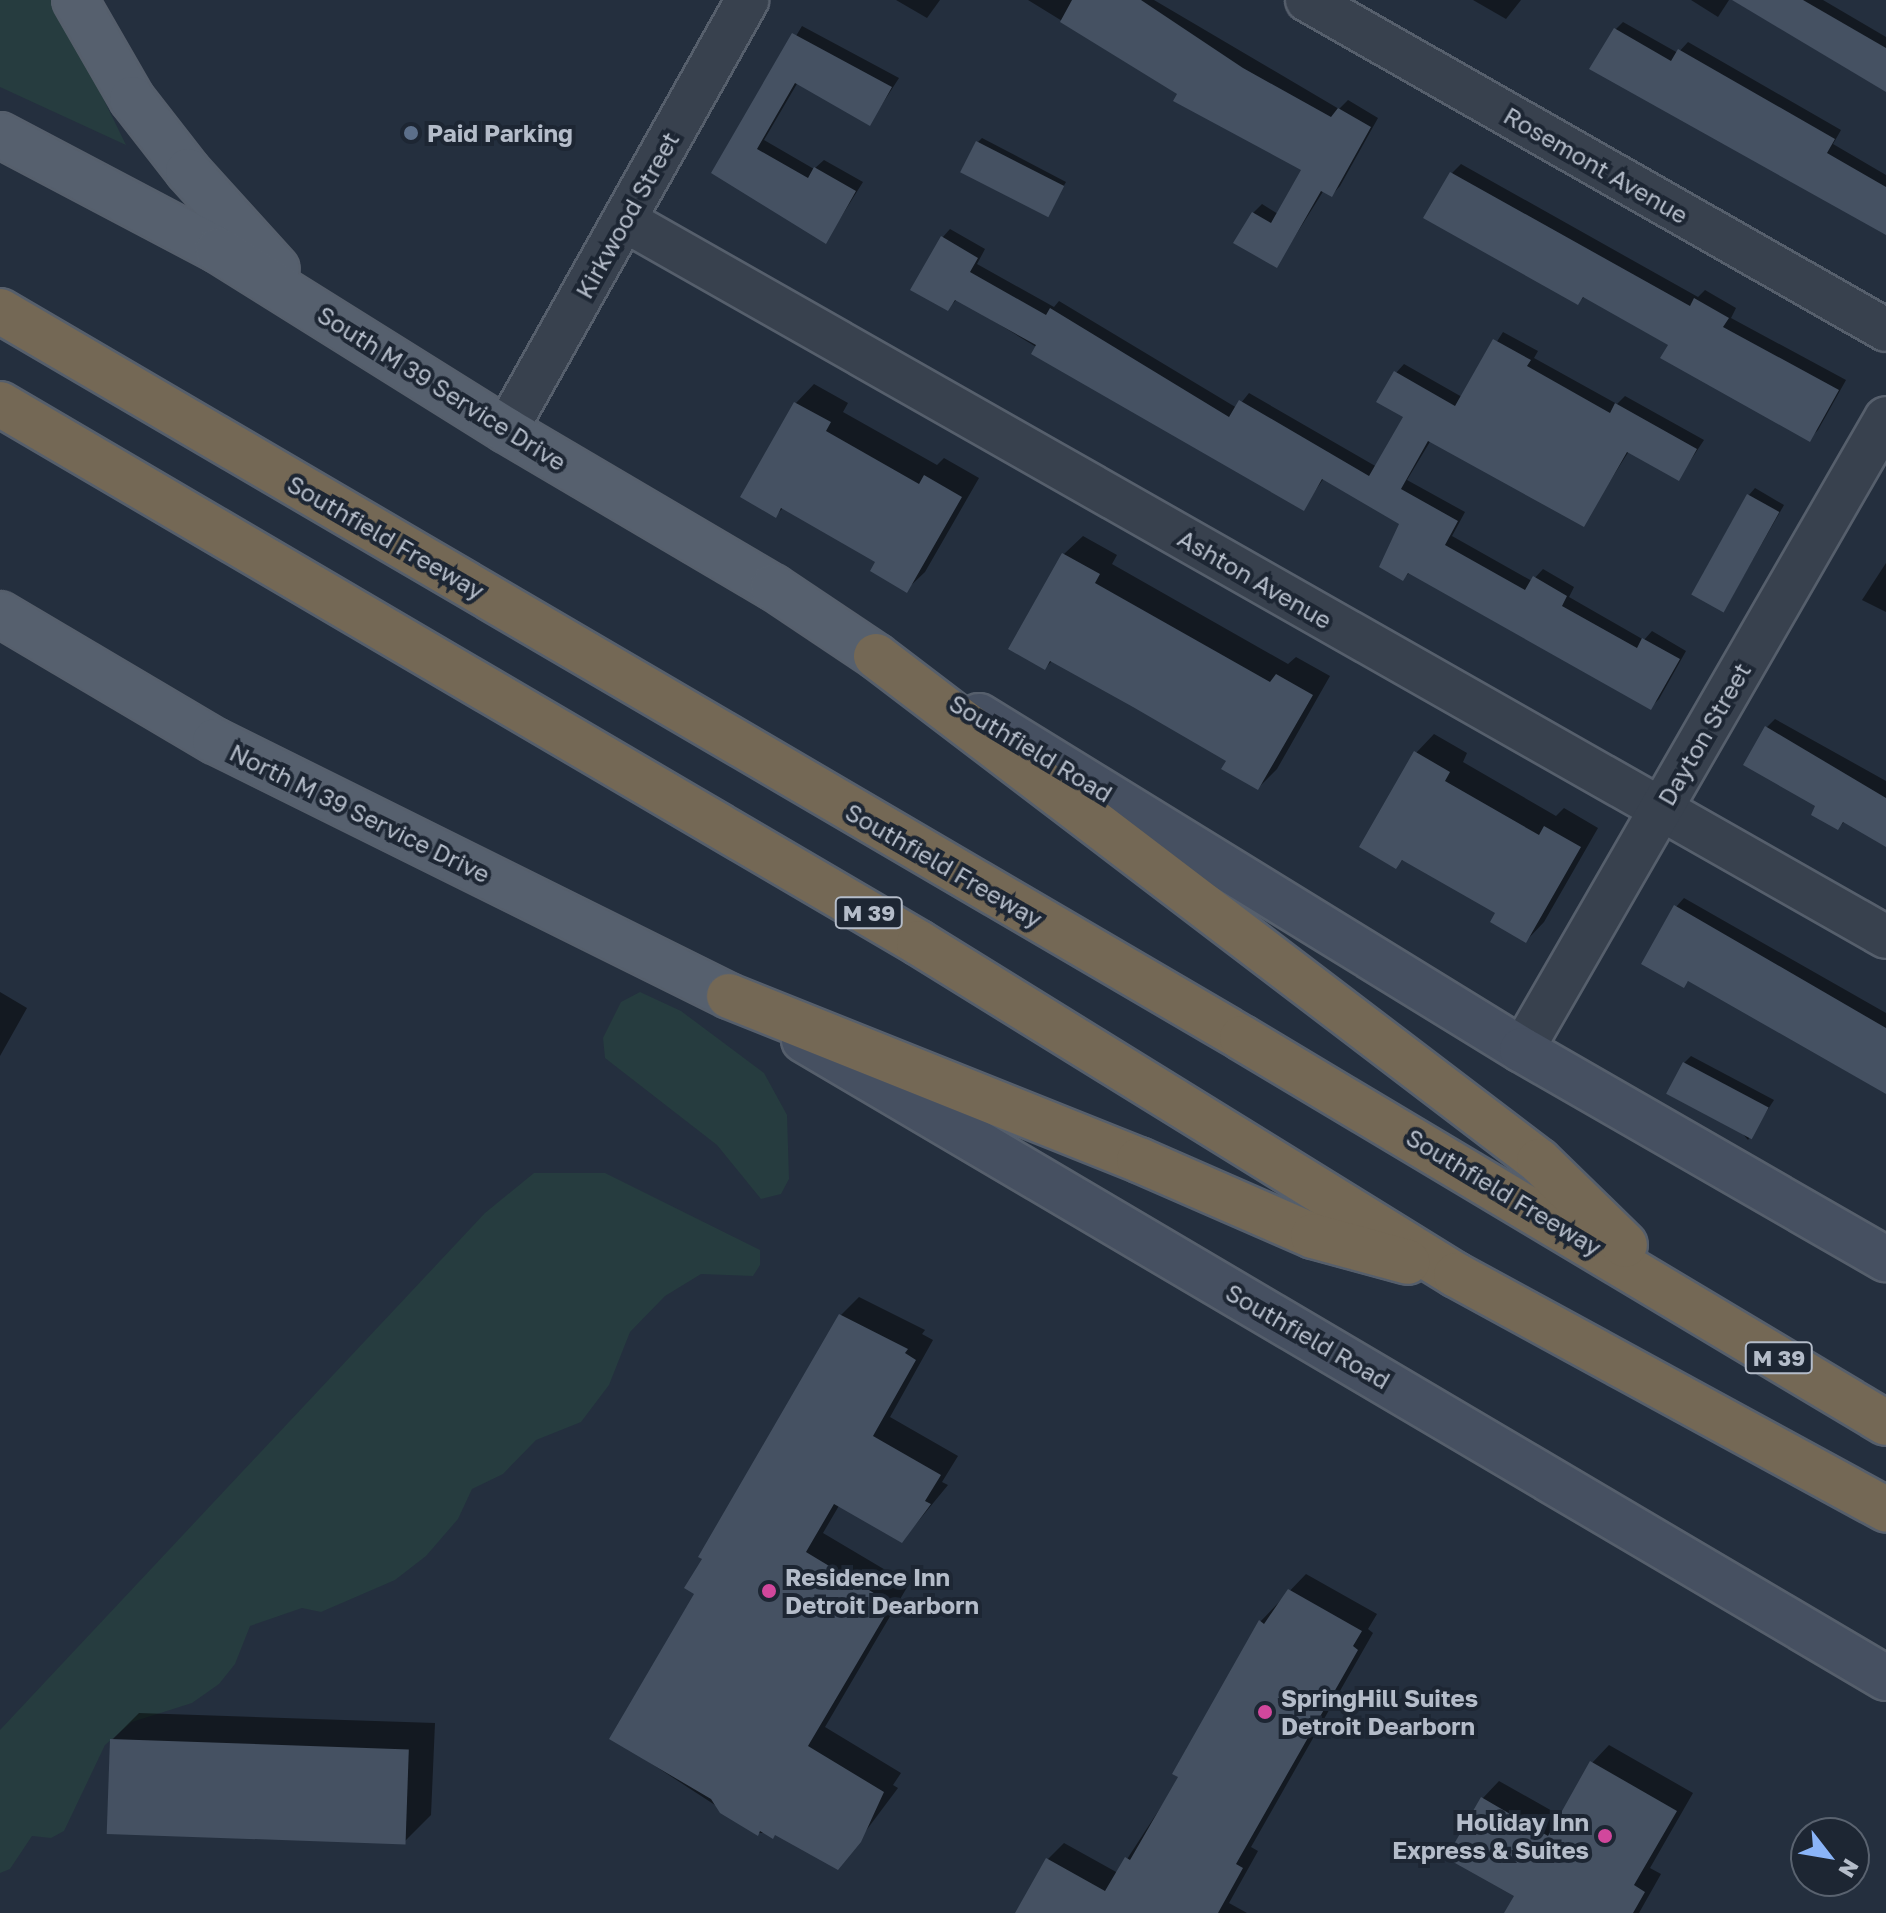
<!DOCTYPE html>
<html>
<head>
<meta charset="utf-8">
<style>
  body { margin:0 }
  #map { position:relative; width:1886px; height:1913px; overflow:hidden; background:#242f3e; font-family:"Golos Text",sans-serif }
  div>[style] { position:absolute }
  .green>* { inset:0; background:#263c3f }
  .shadow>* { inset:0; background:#0007 }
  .building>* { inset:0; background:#455162; transform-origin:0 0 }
  .roads { filter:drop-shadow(2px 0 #565f6c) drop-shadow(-2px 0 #565f6c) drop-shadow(0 2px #565f6c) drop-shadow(0 -2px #565f6c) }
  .minor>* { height:42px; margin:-21px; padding:0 21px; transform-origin:21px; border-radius:21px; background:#38414e }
  .secondary>* { height:44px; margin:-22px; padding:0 22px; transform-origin:22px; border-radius:22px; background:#465061 }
  .primary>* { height:44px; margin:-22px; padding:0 22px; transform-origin:22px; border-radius:22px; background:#56606e }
  .motorway>* { height:44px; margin:-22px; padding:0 22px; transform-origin:22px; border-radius:22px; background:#746855 }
  .dots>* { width:22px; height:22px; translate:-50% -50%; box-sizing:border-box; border:4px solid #1d2633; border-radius:50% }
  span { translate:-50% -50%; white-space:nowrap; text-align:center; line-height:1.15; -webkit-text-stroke:8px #1d2633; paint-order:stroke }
  .shield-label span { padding:2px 6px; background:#1d2633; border:2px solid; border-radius:6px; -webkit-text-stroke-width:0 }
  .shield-label { font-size:22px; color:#b4bcc9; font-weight:700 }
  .poi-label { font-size:24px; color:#b4bcc9; font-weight:700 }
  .left { translate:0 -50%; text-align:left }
  .right { translate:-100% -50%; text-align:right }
  .street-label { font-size:24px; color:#b4bcc9 }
  .north { position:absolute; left:1790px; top:1817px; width:80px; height:80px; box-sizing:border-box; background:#1d2633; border:2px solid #59626f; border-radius:50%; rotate:121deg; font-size:22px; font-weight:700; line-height:32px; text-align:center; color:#b4bcc9 }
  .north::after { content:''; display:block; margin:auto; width:28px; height:36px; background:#8ab4f8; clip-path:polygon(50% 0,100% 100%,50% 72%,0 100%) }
</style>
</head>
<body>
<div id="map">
  <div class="green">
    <i style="clip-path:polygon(0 0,55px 0,126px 145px,0 87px)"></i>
    <i style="clip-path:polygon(640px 992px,681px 1011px,764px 1073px,787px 1115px,789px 1179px,781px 1194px,761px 1199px,717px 1145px,605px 1058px,603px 1038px,621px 1002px)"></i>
    <i style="clip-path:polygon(534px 1173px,605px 1173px,760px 1250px,760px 1265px,753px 1276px,701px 1274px,665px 1296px,630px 1332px,609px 1385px,581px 1422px,536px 1440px,503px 1474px,472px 1489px,458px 1519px,426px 1556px,395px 1580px,321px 1612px,302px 1608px,250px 1626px,235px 1664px,219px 1684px,192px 1703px,132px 1722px,105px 1745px,64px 1831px,51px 1838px,32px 1836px,10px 1869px,0 1873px,0 1730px,485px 1213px)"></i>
  </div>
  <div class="shadow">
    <i style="clip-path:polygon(896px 0,940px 0,927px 18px)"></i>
    <i style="clip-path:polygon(1028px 0,1154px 0,1339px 109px,1348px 100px,1378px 118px,1340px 186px,1332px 195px,1324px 190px,1277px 265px,1253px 213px,1262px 204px,1278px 214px,1303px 169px)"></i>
    <i style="clip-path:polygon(1473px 0,1521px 0,1506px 19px)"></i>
    <i style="clip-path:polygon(1691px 0,1729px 0,1718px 17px)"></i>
    <i style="clip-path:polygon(1770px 0,1823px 0,1886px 37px,1886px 89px)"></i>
    <i style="clip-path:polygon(1623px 22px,1678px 53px,1688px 42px,1841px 130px,1833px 144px,1886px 175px,1886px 234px,1615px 30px)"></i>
    <i style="clip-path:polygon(802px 26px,899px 78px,870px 123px,798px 82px,764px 140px,814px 169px,824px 160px,863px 182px,826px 241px,714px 173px)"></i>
    <i style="clip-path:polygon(982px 138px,1066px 182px,1050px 209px,978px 142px)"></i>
    <i style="clip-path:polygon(1461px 164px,1698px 297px,1705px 290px,1736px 308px,1731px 318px,1846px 380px,1818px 430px,1809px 439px,1670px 344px,1585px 296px,1578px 303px,1452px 173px)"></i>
    <i style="clip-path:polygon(950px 229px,985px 249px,977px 264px,1054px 307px,1059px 301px,1237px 408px,1249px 393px,1377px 467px,1406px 416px,1396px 373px,1404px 364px,1462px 397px,1503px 332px,1538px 351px,1534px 358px,1617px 404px,1625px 396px,1704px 440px,1679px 478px,1629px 451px,1583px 524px,1431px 440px,1407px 480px,1465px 512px,1452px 536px,1532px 581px,1543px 569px,1574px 587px,1569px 597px,1644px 640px,1652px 631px,1686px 651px,1659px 699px,1651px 707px,1410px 572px,1403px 579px,1402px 523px,1324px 478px,1303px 508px,957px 299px,948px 309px,942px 238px)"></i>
    <i style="clip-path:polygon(814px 384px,848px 403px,843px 412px,937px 465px,944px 458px,979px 478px,925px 572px,906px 590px,878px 561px,784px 507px,776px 515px,742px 496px,796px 403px)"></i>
    <i style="clip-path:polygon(1755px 488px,1784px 505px,1724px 610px,1749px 495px)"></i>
    <i style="clip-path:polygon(1083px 536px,1117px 555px,1112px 564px,1288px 664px,1296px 657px,1330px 676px,1277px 769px,1258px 788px,1229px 760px,1053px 660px,1045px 668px,1064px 554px)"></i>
    <i style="clip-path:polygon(1886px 563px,1886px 612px,1862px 600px)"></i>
    <i style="clip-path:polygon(1775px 719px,1886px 781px,1886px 844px,1845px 821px,1838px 828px,1818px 805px,1766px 728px)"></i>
    <i style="clip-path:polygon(1434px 734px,1467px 753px,1463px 762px,1556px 816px,1564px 808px,1598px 828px,1544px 922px,1526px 941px,1497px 912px,1404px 859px,1396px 866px,1416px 753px)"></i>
    <i style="clip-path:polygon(1684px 898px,1886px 1013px,1886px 1093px,1689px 980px,1683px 986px,1676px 907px)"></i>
    <i style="clip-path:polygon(0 992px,27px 1008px,0 1056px)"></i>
    <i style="clip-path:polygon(1691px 1056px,1774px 1100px,1748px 1140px,1684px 1063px)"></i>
    <i style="clip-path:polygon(859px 1297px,925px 1330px,922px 1334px,933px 1340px,890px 1417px,958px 1456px,942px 1482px,948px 1485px,902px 1541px,840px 1504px,823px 1533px,909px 1584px,825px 1727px,901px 1773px,893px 1785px,898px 1788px,838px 1868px,776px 1833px,758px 1833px,612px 1738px,696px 1593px,840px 1316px)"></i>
    <i style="clip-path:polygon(1306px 1574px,1377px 1614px,1368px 1629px,1373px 1633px,1251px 1847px,1258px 1851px,1229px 1903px,1247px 1913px,1018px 1913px,1048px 1859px,1064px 1843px,1118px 1873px,1181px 1776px,1260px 1622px)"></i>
    <i style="clip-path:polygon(139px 1713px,435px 1723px,431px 1815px,404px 1842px,112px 1740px)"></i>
    <i style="clip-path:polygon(1609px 1745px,1693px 1793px,1650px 1868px,1661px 1874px,1639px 1913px,1506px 1913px,1517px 1895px,1482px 1799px,1499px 1781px,1561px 1816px,1592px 1763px)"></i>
  </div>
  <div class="building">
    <i style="clip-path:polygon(1072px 0,1141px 0,1243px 68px,1331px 117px,1338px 108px,1371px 127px,1332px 197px,1321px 191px,1277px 268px,1233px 243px,1252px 212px,1271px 223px,1301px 170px,1173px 101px,1177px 94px,1060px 22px)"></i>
    <i style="clip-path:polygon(1732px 0,1803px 0,1886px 48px,1886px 92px)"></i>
    <i style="clip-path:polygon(1614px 28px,1671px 61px,1678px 49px,1835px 139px,1827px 153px,1886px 187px,1886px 235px,1589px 69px)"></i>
    <i style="clip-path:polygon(792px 33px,892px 87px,870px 126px,795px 83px,757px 149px,808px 178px,814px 167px,856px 191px,826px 244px,711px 173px)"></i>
    <i style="left:976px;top:141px;width:99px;height:35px;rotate:27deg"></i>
    <i style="clip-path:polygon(1450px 172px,1690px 306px,1694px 298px,1729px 318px,1723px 327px,1839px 390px,1810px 442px,1660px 358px,1668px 345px,1583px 297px,1578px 305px,1423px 218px)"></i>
    <i style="clip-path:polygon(941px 236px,978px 258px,970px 272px,1046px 315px,1050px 308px,1229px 417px,1239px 400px,1369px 476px,1403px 417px,1376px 402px,1394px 371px,1455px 406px,1493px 339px,1531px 360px,1527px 366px,1610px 413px,1615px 403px,1697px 449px,1679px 481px,1627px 452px,1584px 527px,1428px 441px,1401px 489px,1458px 521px,1445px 545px,1525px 590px,1533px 576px,1567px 596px,1562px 606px,1637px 648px,1642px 638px,1680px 659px,1651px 710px,1408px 573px,1403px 581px,1379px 567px,1399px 524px,1322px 479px,1304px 511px,1031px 354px,1036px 345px,955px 300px,948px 311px,910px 290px)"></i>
    <i style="clip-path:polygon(794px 402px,831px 422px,826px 431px,919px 484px,924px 475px,962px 497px,907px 593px,870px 571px,875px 562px,781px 508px,776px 518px,740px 497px)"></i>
    <i style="left:1747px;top:494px;width:37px;height:115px;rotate:29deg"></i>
    <i style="clip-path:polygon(1062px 553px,1100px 574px,1095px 583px,1270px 682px,1276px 674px,1313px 695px,1258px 790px,1221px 769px,1226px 761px,1133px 707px,1050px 661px,1045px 670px,1008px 649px)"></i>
    <i style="clip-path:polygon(1765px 726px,1886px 798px,1886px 847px,1843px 822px,1838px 830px,1811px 815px,1815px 806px,1743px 765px)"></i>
    <i style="clip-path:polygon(1414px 751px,1450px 772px,1445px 781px,1539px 835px,1544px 826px,1581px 847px,1526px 943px,1490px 922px,1495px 913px,1402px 860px,1396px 869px,1359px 847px)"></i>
    <i style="clip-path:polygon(1674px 905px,1886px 1028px,1886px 1094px,1688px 981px,1684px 988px,1641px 964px)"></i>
    <i style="left:1683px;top:1062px;width:97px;height:36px;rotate:28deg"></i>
    <i style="clip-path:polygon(839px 1314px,908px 1349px,905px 1353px,916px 1360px,873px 1436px,941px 1475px,925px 1501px,931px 1504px,902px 1543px,834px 1504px,806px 1552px,892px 1604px,808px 1746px,884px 1792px,861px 1842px,838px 1870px,775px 1835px,773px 1839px,760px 1831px,758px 1836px,720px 1813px,711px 1799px,609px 1739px,694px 1594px,684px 1588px,702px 1559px,698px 1557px)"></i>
    <i style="clip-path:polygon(1288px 1589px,1362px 1631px,1353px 1646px,1358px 1650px,1236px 1864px,1243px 1868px,1218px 1913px,1015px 1913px,1046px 1858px,1105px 1891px,1125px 1857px,1130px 1860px,1178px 1777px,1172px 1774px,1259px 1620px,1264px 1624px)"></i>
    <i style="left:110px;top:1739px;width:299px;height:95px;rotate:2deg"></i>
    <i style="clip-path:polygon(1590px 1761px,1677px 1811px,1634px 1885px,1645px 1892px,1633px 1913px,1504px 1913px,1514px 1896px,1446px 1858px,1481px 1797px,1548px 1836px)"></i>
  </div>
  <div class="roads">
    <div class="minor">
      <i style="left:1307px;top:0;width:666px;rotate:29.68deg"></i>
      <i style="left:624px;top:220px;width:1451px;rotate:29.6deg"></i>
      <i style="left:506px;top:430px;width:493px;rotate:-60.7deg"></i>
      <i style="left:1522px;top:1050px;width:729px;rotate:-60.06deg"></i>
    </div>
    <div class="secondary">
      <i style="left:979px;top:716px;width:637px;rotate:31.6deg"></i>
      <i style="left:1522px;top:1050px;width:420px;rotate:29.9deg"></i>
      <i style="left:804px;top:1040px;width:1256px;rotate:30.53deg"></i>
    </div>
    <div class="primary">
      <i style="left:75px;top:0;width:114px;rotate:60.1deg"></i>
      <i style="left:132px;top:99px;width:91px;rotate:52.1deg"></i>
      <i style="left:188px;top:171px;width:132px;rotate:47.8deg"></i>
      <i style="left:0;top:135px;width:246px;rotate:27.8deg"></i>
      <i style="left:218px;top:250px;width:340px;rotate:32deg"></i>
      <i style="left:506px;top:430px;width:310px;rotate:30.5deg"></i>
      <i style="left:773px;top:587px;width:124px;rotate:33.8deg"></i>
      <i style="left:0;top:614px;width:250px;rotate:30.6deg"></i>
      <i style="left:215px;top:741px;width:574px;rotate:26.39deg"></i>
    </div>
    <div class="motorway">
      <i style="left:0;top:311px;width:1439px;rotate:30.34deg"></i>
      <i style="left:1242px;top:1038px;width:750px;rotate:30.87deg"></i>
      <i style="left:0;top:404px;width:1065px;rotate:30.39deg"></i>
      <i style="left:919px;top:943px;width:631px;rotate:31.73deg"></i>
      <i style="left:1456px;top:1275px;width:490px;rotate:28.6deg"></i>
      <i style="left:876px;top:656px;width:833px;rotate:37.3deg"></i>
      <i style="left:1539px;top:1161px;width:120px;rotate:44.3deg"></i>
      <i style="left:729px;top:996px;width:442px;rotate:21.8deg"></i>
      <i style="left:1139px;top:1160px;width:190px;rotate:23.6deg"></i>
      <i style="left:1313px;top:1236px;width:98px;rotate:15.3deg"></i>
    </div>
  </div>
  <div class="dots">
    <i style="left:411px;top:133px;background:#5c6f8a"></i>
    <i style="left:769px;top:1591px;background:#d1479c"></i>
    <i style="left:1265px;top:1712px;background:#d1479c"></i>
    <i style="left:1605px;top:1836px;background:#d1479c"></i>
  </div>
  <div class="shield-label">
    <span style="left:869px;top:913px">M 39</span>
    <span style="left:1779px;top:1358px">M 39</span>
  </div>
  <div class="poi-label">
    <span class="left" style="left:427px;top:133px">Paid Parking</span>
    <span class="left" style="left:785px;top:1591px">Residence Inn<br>Detroit Dearborn</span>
    <span class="left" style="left:1281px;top:1712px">SpringHill Suites<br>Detroit Dearborn</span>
    <span class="right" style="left:1589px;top:1836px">Holiday Inn<br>Express &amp; Suites</span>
  </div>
  <div class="street-label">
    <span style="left:1596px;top:165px;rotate:30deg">Rosemont Avenue</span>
    <span style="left:627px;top:215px;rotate:-61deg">Kirkwood Street</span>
    <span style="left:442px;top:388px;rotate:32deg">South M 39 Service Drive</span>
    <span style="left:386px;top:537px;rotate:30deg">Southfield Freeway</span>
    <span style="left:1255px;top:579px;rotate:30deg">Ashton Avenue</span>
    <span style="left:1704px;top:734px;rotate:-60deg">Dayton Street</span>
    <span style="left:1031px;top:748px;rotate:31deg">Southfield Road</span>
    <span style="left:360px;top:813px;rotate:26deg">North M 39 Service Drive</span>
    <span style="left:944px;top:865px;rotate:30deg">Southfield Freeway</span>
    <span style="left:1504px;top:1192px;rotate:31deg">Southfield Freeway</span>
    <span style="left:1308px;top:1336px;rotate:30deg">Southfield Road</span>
  </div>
  <div class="north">N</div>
</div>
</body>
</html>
